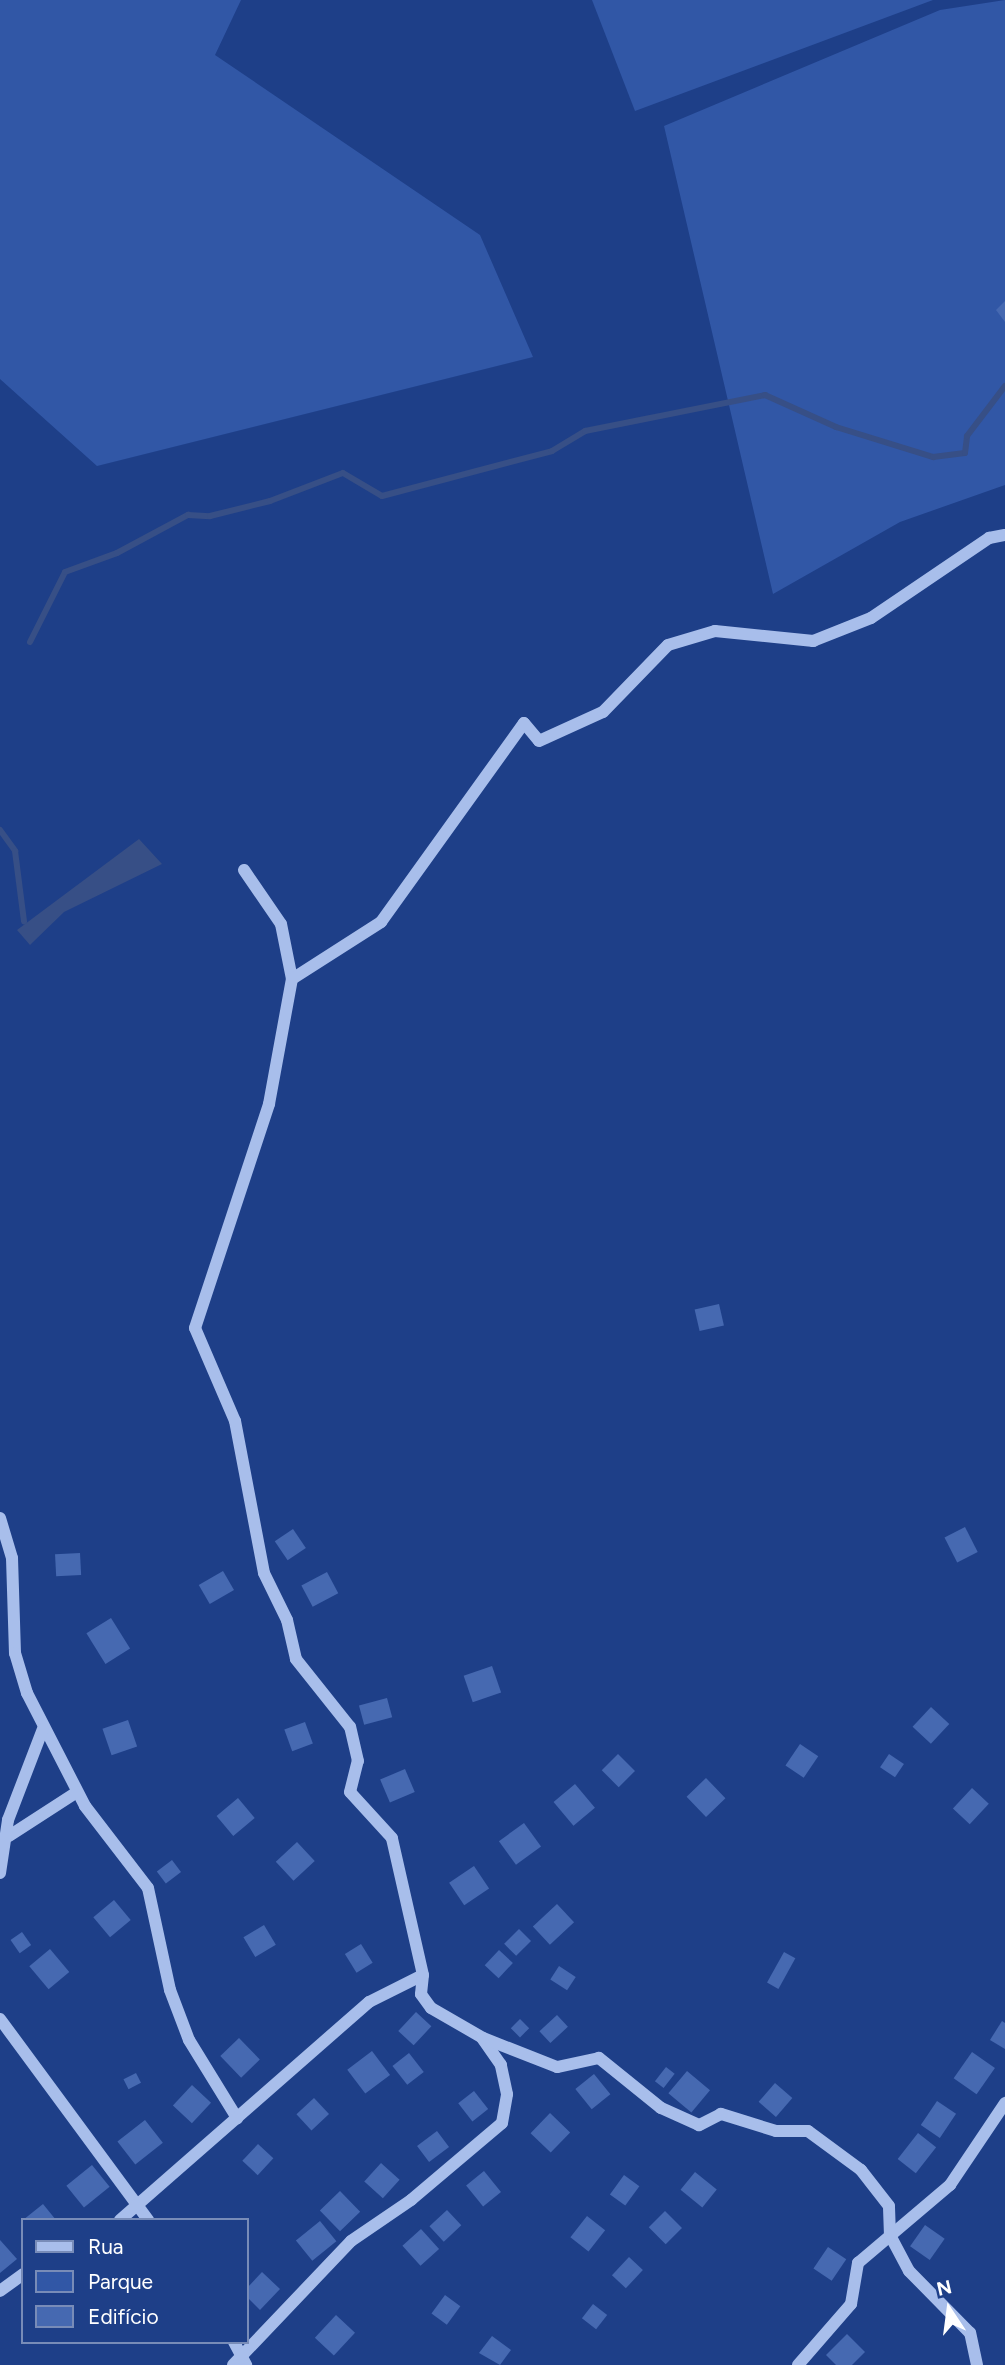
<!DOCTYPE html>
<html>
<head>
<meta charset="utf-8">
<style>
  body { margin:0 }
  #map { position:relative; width:1005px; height:2365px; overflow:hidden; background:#1e3f88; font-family:Figtree,sans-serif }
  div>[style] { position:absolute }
  .green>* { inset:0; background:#3157a6 }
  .water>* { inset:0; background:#374f86 }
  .stream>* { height:6px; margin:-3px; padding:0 3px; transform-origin:3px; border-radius:3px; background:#374f86 }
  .building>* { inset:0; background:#4669b1; transform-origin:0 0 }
  .minor>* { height:12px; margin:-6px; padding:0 6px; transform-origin:6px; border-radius:6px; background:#a8beeb }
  span { translate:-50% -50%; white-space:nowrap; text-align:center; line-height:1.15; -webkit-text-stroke:6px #1e3f88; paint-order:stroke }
  .legend { position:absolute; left:21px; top:2218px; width:228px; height:126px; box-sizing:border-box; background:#1e3f88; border:2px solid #788cb8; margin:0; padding:9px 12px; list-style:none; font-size:21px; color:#fff }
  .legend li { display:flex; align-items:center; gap:14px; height:35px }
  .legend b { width:35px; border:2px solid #788cb8 }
  .north { position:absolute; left:914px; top:2274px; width:70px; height:70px; -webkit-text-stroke:5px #1e3f88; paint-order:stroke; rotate:347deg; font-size:19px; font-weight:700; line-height:28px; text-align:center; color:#fff }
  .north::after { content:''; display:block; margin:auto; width:24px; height:32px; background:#fff; clip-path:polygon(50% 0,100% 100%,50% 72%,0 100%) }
</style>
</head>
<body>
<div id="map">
  <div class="green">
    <i style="clip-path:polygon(0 0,241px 0,215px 55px,480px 235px,533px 357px,97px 466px,0 379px)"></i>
    <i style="clip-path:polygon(592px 0,933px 0,635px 111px)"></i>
    <i style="clip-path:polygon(1005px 0,1005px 485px,900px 522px,773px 594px,664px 126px,940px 10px)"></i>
  </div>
  <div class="water">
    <i style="clip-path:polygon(139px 839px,162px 864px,64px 912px,30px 945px,17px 930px)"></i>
  </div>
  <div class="stream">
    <i style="left:30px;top:642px;width:78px;rotate:-63.4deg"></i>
    <i style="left:65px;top:572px;width:55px;rotate:-20.1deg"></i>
    <i style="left:117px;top:553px;width:81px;rotate:-28.2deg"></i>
    <i style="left:188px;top:515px;width:22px;rotate:3deg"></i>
    <i style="left:210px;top:516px;width:62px;rotate:-14deg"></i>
    <i style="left:270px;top:501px;width:78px;rotate:-21deg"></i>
    <i style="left:343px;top:473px;width:45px;rotate:30.5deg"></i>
    <i style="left:382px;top:496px;width:176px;rotate:-14.8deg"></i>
    <i style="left:552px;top:451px;width:39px;rotate:-31deg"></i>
    <i style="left:585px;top:431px;width:184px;rotate:-11.3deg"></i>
    <i style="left:765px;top:395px;width:78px;rotate:24.3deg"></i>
    <i style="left:836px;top:427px;width:102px;rotate:17.2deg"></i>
    <i style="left:933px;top:457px;width:32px;rotate:-7deg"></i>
    <i style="left:965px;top:453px;width:17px;rotate:-83deg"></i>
    <i style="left:967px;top:436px;width:63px;rotate:-52.8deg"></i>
    <i style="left:0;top:830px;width:26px;rotate:54deg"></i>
    <i style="left:15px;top:851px;width:71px;rotate:82.7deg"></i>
  </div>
  <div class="building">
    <i style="clip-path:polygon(1005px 301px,1005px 322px,996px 310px)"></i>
    <i style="left:719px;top:1304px;width:22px;height:25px;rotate:77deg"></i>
    <i style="left:965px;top:1527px;width:28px;height:23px;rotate:63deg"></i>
    <i style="left:293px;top:1529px;width:23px;height:22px;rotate:56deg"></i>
    <i style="left:80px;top:1553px;width:22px;height:25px;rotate:87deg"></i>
    <i style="left:223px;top:1571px;width:22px;height:28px;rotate:60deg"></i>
    <i style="left:327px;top:1572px;width:24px;height:29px;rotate:62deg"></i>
    <i style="left:111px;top:1618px;width:36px;height:29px;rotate:58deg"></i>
    <i style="left:492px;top:1666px;width:28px;height:30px;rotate:71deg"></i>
    <i style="left:387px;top:1698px;width:20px;height:29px;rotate:75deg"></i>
    <i style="left:931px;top:1707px;width:25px;height:27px;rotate:43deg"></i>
    <i style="left:128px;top:1720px;width:28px;height:27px;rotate:71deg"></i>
    <i style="left:305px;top:1722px;width:23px;height:22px;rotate:70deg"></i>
    <i style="left:800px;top:1744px;width:22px;height:26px;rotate:34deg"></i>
    <i style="left:618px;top:1754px;width:24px;height:23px;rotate:45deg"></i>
    <i style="left:889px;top:1754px;width:18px;height:16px;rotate:34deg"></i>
    <i style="left:405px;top:1769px;width:25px;height:27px;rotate:67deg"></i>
    <i style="left:706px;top:1778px;width:28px;height:27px;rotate:46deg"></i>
    <i style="left:575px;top:1784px;width:31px;height:28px;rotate:50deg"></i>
    <i style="left:972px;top:1788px;width:23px;height:28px;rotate:43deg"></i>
    <i style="left:238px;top:1798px;width:26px;height:28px;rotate:50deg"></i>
    <i style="left:524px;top:1823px;width:29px;height:31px;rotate:54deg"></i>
    <i style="left:297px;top:1842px;width:26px;height:29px;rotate:47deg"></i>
    <i style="left:172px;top:1860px;width:15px;height:19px;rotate:53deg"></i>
    <i style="left:474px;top:1866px;width:27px;height:30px;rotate:56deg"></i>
    <i style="left:114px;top:1900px;width:26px;height:27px;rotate:50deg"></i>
    <i style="left:557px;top:1904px;width:25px;height:33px;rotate:47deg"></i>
    <i style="left:264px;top:1925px;width:23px;height:24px;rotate:59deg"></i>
    <i style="left:519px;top:1929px;width:17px;height:21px;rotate:45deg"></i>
    <i style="left:22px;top:1932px;width:16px;height:14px;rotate:55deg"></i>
    <i style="left:361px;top:1944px;width:22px;height:19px;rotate:58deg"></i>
    <i style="left:50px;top:1949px;width:30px;height:27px;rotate:50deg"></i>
    <i style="left:499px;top:1950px;width:19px;height:21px;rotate:43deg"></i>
    <i style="left:784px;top:1952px;width:13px;height:35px;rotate:29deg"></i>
    <i style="left:559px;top:1966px;width:20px;height:16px;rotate:33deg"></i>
    <i style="left:416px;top:2012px;width:21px;height:26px;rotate:43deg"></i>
    <i style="left:557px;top:2015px;width:16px;height:24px;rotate:47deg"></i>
    <i style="left:520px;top:2019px;width:13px;height:13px;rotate:45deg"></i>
    <i style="clip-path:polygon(1002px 2021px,1005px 2023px,1005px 2049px,990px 2040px)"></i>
    <i style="left:239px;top:2038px;width:30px;height:26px;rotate:46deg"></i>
    <i style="left:372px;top:2051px;width:30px;height:31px;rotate:53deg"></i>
    <i style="left:972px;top:2052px;width:28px;height:32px;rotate:35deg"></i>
    <i style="left:409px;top:2053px;width:24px;height:21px;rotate:52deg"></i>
    <i style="left:666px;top:2067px;width:11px;height:18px;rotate:38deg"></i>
    <i style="left:687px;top:2071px;width:30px;height:29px;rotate:40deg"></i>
    <i style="left:136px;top:2073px;width:11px;height:14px;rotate:63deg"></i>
    <i style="left:594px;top:2074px;width:26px;height:24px;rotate:51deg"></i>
    <i style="left:775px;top:2083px;width:23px;height:25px;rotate:41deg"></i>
    <i style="left:192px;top:2085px;width:26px;height:28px;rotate:43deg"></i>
    <i style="left:474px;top:2091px;width:23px;height:20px;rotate:52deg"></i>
    <i style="left:314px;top:2098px;width:22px;height:24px;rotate:47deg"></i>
    <i style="left:937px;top:2101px;width:23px;height:29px;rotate:34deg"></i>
    <i style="left:550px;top:2113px;width:28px;height:28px;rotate:44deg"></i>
    <i style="left:145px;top:2120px;width:29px;height:35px;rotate:52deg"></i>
    <i style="left:437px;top:2131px;width:20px;height:25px;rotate:53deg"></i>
    <i style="left:918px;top:2133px;width:23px;height:33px;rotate:38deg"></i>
    <i style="left:258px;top:2144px;width:21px;height:23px;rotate:43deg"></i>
    <i style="left:381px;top:2163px;width:25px;height:25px;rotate:42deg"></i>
    <i style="left:92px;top:2165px;width:28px;height:33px;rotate:51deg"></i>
    <i style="left:484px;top:2171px;width:27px;height:23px;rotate:51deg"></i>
    <i style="left:695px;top:2172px;width:28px;height:23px;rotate:39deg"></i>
    <i style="left:624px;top:2175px;width:19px;height:24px;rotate:36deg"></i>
    <i style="left:340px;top:2191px;width:29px;height:28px;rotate:46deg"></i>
    <i style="clip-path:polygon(43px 2204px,56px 2220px,23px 2220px)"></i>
    <i style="left:447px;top:2210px;width:21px;height:24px;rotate:47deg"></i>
    <i style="left:665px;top:2211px;width:24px;height:23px;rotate:45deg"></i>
    <i style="left:587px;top:2216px;width:23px;height:27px;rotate:38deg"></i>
    <i style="left:320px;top:2221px;width:26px;height:31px;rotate:51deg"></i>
    <i style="left:925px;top:2225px;width:24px;height:26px;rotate:35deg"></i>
    <i style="left:421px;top:2229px;width:27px;height:25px;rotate:48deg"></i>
    <i style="clip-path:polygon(0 2240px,17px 2259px,0 2273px)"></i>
    <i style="left:828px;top:2247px;width:22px;height:26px;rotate:34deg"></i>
    <i style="left:629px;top:2257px;width:19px;height:25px;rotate:43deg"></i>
    <i style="clip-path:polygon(262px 2272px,280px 2289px,260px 2310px,247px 2297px,247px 2288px)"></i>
    <i style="left:445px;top:2295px;width:19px;height:23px;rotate:36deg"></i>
    <i style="left:593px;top:2304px;width:18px;height:18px;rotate:38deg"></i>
    <i style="left:336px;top:2315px;width:26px;height:31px;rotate:43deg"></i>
    <i style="clip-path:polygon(847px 2334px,865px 2352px,852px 2365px,836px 2365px,826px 2355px)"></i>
    <i style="clip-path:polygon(492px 2336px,511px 2350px,500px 2365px,479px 2353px)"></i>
  </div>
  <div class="minor">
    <i style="left:244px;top:870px;width:65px;rotate:55.6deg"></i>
    <i style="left:281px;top:924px;width:56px;rotate:78.7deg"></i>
    <i style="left:0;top:1518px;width:42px;rotate:73.3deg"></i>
    <i style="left:12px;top:1558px;width:95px;rotate:88.2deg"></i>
    <i style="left:15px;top:1653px;width:42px;rotate:73.3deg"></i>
    <i style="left:27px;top:1693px;width:127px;rotate:62.8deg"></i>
    <i style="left:85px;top:1806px;width:103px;rotate:52.5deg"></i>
    <i style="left:148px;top:1888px;width:104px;rotate:77.8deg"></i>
    <i style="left:170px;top:1990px;width:53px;rotate:69.2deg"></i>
    <i style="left:189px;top:2040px;width:92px;rotate:58.4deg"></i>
    <i style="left:9px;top:1836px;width:81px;rotate:-32.9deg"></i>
    <i style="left:0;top:1873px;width:54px;rotate:-81.4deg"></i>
    <i style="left:8px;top:1820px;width:97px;rotate:-69deg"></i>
    <i style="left:0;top:2019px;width:250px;rotate:53.6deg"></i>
    <i style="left:120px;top:2220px;width:331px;rotate:-41.2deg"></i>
    <i style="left:369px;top:2002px;width:60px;rotate:-26.6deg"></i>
    <i style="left:0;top:2291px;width:29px;rotate:-36deg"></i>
    <i style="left:234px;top:2342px;width:26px;rotate:62deg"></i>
    <i style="left:233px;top:2365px;width:171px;rotate:-46.4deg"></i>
    <i style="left:351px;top:2241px;width:73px;rotate:-34.3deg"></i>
    <i style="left:411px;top:2200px;width:119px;rotate:-40.2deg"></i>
    <i style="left:502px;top:2123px;width:29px;rotate:-80deg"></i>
    <i style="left:507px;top:2094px;width:30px;rotate:-102deg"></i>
    <i style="left:501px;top:2065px;width:32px;rotate:-125deg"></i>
    <i style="left:798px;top:2365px;width:81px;rotate:-49deg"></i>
    <i style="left:851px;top:2304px;width:42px;rotate:-80.3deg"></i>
    <i style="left:858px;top:2263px;width:121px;rotate:-40.3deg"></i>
    <i style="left:950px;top:2185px;width:99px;rotate:-56.1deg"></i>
    <i style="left:977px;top:2365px;width:33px;rotate:-102deg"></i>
    <i style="left:970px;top:2333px;width:87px;rotate:-134.5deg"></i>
    <i style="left:909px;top:2271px;width:40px;rotate:-118deg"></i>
    <i style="left:890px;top:2236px;width:30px;rotate:-92deg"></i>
    <i style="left:889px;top:2206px;width:46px;rotate:-127.9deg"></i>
    <i style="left:861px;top:2170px;width:66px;rotate:-143.7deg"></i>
    <i style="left:808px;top:2131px;width:32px;rotate:180deg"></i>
    <i style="left:776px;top:2131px;width:58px;rotate:-162.8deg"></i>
    <i style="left:721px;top:2114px;width:25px;rotate:153deg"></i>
    <i style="left:699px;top:2125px;width:42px;rotate:-155.9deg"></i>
    <i style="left:661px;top:2108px;width:80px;rotate:-141.1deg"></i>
    <i style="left:599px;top:2058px;width:43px;rotate:167.9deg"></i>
    <i style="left:557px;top:2067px;width:79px;rotate:-158.6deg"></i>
    <i style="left:483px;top:2038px;width:60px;rotate:-150deg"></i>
    <i style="left:431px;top:2008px;width:17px;rotate:-126deg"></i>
    <i style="left:421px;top:1994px;width:19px;rotate:-84deg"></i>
    <i style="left:423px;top:1975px;width:140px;rotate:-102.8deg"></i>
    <i style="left:392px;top:1838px;width:62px;rotate:-132.4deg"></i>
    <i style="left:350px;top:1792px;width:32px;rotate:-76deg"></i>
    <i style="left:358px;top:1761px;width:35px;rotate:-103deg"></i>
    <i style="left:350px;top:1727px;width:87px;rotate:-128.5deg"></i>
    <i style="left:296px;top:1659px;width:40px;rotate:-103deg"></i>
    <i style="left:287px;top:1620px;width:52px;rotate:-116.1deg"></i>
    <i style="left:264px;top:1573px;width:155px;rotate:-100.8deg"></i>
    <i style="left:235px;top:1421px;width:101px;rotate:-113.3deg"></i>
    <i style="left:195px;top:1328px;width:236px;rotate:-71.7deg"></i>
    <i style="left:269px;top:1104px;width:127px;rotate:-79.6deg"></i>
    <i style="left:292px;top:979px;width:106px;rotate:-32.6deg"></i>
    <i style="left:381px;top:922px;width:245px;rotate:-54.3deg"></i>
    <i style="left:524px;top:723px;width:23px;rotate:50deg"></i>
    <i style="left:539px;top:741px;width:70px;rotate:-24.4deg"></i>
    <i style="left:603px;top:712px;width:93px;rotate:-45.9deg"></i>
    <i style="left:668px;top:645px;width:49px;rotate:-16.6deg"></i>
    <i style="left:715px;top:631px;width:99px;rotate:5.8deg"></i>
    <i style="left:813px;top:641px;width:62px;rotate:-21.6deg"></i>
    <i style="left:871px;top:618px;width:143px;rotate:-34.1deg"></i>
    <i style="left:989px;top:538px;width:16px;rotate:-11deg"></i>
  </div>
  <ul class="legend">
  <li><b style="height:9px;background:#a8beeb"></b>Rua</li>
  <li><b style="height:19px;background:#3157a6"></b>Parque</li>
  <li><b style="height:19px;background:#4669b1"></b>Edifício</li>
  </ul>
  <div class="north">N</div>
</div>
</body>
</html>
